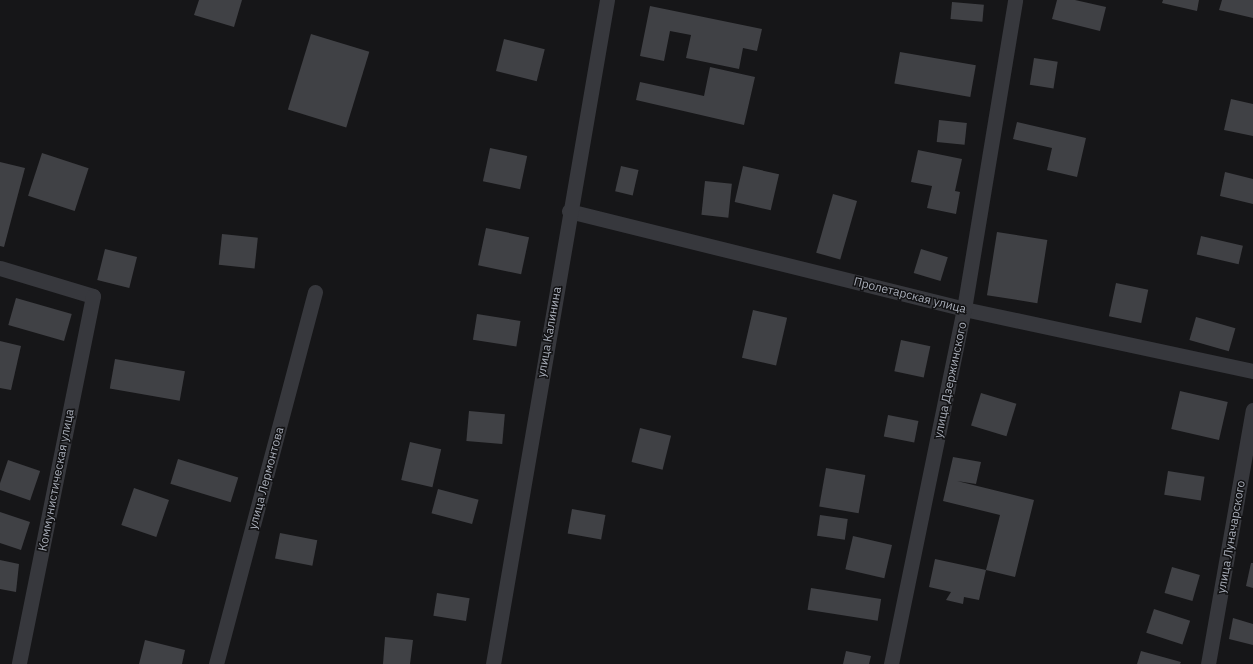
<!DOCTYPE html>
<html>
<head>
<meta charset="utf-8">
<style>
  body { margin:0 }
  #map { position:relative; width:1253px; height:664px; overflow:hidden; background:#161618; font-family:"IBM Plex Sans",sans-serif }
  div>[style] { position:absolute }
  .building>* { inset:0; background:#404145; transform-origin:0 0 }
  .minor>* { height:15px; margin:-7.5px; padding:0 7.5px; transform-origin:7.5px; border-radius:7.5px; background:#37383d }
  span { translate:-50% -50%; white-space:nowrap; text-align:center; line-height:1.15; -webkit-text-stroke:3px #111113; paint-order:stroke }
  .street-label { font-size:12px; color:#a8adb8 }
</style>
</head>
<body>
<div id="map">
  <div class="building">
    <i style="clip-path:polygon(199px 0,242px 0,234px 27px,194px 15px)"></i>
    <i style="clip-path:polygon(1057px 0,1075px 0,1106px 7px,1100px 31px,1052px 19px)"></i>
    <i style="clip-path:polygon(1163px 0,1199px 0,1197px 11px,1162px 3px)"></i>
    <i style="clip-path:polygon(1222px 0,1253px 0,1253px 18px,1219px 10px)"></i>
    <i style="left:952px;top:2px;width:32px;height:17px;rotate:5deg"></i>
    <i style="clip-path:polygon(650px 6px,762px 29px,757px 51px,743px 48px,739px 69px,686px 58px,691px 35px,670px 31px,664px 61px,640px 56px)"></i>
    <i style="left:311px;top:34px;width:61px;height:79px;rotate:17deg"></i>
    <i style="left:504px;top:39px;width:42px;height:33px;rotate:14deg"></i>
    <i style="left:900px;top:52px;width:77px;height:32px;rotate:10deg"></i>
    <i style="left:1034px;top:58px;width:24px;height:27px;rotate:9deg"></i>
    <i style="clip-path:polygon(710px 67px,755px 77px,744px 125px,636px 100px,640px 82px,704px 96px)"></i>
    <i style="clip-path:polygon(1231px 99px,1253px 104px,1253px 136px,1224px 130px)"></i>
    <i style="left:939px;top:120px;width:28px;height:22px;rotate:6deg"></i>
    <i style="clip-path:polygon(1017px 122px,1086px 138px,1077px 177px,1047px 170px,1052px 148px,1013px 139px)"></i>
    <i style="left:490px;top:148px;width:38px;height:34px;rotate:12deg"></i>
    <i style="clip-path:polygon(918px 150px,962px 159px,955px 191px,960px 192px,956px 214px,927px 208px,932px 186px,911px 182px)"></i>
    <i style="left:42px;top:153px;width:49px;height:45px;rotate:18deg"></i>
    <i style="clip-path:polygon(0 162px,25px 168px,4px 247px,0 246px)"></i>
    <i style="left:621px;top:166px;width:18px;height:26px;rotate:13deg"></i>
    <i style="left:743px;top:166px;width:37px;height:37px;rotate:13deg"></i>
    <i style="clip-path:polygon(1225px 172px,1253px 179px,1253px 204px,1220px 196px)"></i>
    <i style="left:705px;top:181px;width:27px;height:34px;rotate:6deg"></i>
    <i style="left:833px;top:194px;width:25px;height:61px;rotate:16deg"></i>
    <i style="left:486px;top:228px;width:44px;height:38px;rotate:12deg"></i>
    <i style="left:997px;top:232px;width:51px;height:64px;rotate:9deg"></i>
    <i style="left:222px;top:234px;width:36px;height:31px;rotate:6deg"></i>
    <i style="left:1201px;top:236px;width:43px;height:19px;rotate:13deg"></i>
    <i style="left:105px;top:249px;width:33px;height:32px;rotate:14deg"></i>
    <i style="left:921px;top:249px;width:28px;height:25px;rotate:17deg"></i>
    <i style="left:1116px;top:283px;width:33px;height:34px;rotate:12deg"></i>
    <i style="left:16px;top:298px;width:58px;height:28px;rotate:16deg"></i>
    <i style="left:753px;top:310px;width:35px;height:49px;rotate:13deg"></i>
    <i style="left:477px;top:314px;width:44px;height:26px;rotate:9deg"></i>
    <i style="left:1196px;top:317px;width:41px;height:24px;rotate:16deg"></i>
    <i style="left:901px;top:340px;width:30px;height:32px;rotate:12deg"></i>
    <i style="clip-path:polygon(0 341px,21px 346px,11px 390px,0 388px)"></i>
    <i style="left:115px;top:359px;width:71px;height:30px;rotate:10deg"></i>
    <i style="left:1180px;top:391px;width:49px;height:39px;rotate:13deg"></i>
    <i style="left:981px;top:393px;width:37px;height:34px;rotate:17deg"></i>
    <i style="left:469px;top:411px;width:36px;height:30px;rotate:5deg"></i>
    <i style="left:888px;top:415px;width:31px;height:22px;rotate:11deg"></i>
    <i style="left:640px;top:428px;width:32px;height:35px;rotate:14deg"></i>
    <i style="left:410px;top:442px;width:32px;height:39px;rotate:13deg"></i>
    <i style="clip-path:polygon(953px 457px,981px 462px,976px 484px,957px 481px,1034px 500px,1015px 577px,986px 570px,1000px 515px,943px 501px)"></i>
    <i style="left:178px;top:459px;width:63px;height:26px;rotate:17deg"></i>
    <i style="left:8px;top:460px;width:34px;height:31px;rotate:19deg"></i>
    <i style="left:826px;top:468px;width:40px;height:39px;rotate:10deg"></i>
    <i style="left:1168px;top:471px;width:37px;height:24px;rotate:9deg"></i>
    <i style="left:134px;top:488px;width:37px;height:39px;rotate:19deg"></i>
    <i style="left:438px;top:489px;width:42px;height:25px;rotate:15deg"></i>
    <i style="left:572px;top:509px;width:34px;height:25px;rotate:10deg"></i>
    <i style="clip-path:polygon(0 512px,30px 522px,21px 550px,0 543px)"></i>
    <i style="left:820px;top:515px;width:28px;height:21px;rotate:8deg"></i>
    <i style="left:280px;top:533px;width:38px;height:26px;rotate:11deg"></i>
    <i style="left:853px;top:536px;width:40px;height:34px;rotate:13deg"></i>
    <i style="clip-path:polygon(935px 559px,986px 570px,979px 600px,964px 597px,963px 604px,946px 600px,951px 592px,929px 587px)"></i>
    <i style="clip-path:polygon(0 560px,19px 564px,16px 592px,0 589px)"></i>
    <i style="clip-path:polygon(1251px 563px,1253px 563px,1253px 588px,1246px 586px)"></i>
    <i style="left:1172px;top:567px;width:29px;height:27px;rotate:16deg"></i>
    <i style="left:811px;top:588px;width:71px;height:22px;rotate:9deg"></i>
    <i style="left:437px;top:593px;width:33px;height:23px;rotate:9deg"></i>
    <i style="left:1154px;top:609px;width:38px;height:25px;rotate:18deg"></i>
    <i style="clip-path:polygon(1233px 618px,1253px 624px,1253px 645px,1229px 639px)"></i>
    <i style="clip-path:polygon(385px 637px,413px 640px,410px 664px,383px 664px)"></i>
    <i style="clip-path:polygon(145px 640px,185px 650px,182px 664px,139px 664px)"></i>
    <i style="clip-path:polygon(846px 651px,871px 656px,869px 664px,843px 664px)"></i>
    <i style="clip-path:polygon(1141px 651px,1181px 662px,1180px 664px,1137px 664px)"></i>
  </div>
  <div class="minor">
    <i style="left:569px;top:211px;width:407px;rotate:13.9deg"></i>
    <i style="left:964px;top:309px;width:296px;rotate:12.1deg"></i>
    <i style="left:0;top:268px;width:97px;rotate:16.8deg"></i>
    <i style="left:93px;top:296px;width:375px;rotate:101.4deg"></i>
    <i style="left:216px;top:664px;width:385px;rotate:-75.1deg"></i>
    <i style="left:493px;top:664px;width:674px;rotate:-80.26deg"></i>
    <i style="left:891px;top:664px;width:362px;rotate:-78.4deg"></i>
    <i style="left:964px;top:309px;width:313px;rotate:-80.6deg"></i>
    <i style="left:1208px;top:664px;width:258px;rotate:-80deg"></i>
  </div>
  <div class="street-label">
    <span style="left:910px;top:295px;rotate:14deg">Пролетарская улица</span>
    <span style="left:549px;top:332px;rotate:-80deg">улица Калинина</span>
    <span style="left:950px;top:380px;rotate:-78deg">улица Дзержинского</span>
    <span style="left:266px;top:478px;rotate:-75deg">улица Лермонтова</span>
    <span style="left:56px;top:480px;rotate:-79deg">Коммунистическая улица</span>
    <span style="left:1231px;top:537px;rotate:-80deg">улица Луначарского</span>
  </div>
</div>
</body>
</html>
